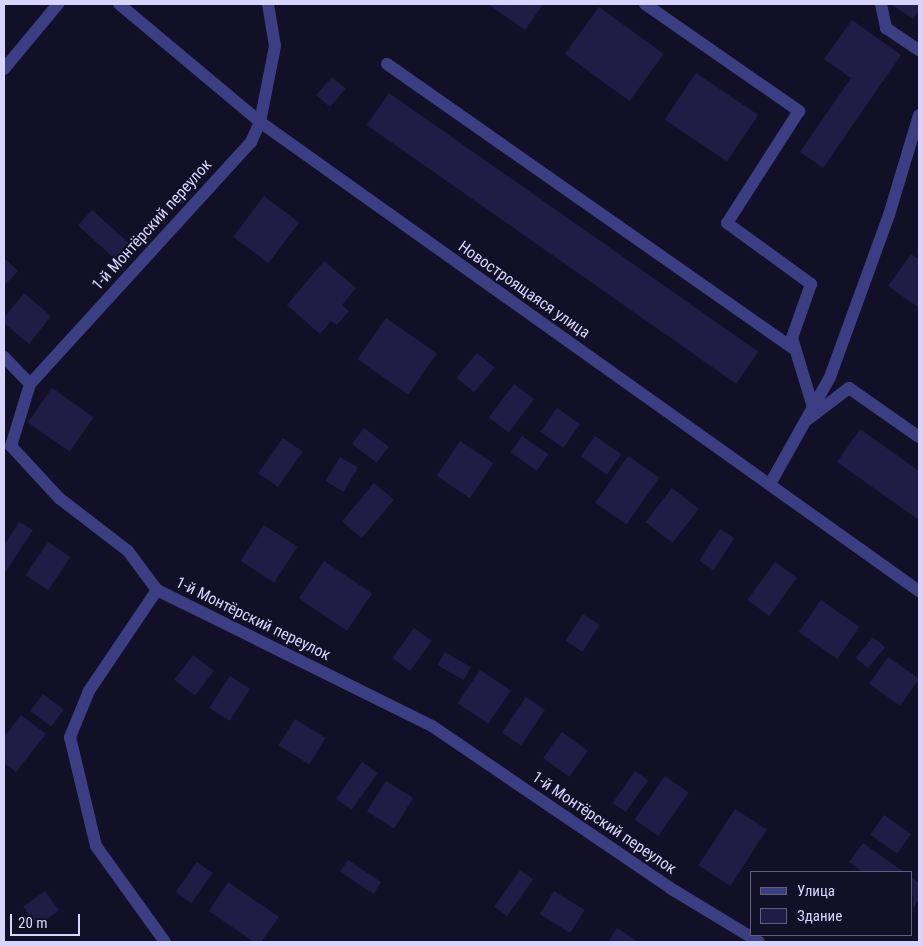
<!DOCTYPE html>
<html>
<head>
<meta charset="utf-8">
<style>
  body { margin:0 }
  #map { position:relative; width:923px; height:946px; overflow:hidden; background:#121026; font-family:"Roboto Condensed",sans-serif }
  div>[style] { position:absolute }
  .building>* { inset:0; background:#211c46; transform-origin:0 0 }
  .lane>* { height:12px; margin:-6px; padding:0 6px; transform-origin:6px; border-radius:6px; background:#3c3e83 }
  .street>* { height:12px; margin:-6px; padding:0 6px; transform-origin:6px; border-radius:6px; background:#3c3e83 }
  span { translate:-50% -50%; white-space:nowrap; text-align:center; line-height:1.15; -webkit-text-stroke:4.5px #121026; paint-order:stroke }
  .street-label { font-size:16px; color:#d7d5fe }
  .frame { position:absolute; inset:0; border:5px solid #d7d5fe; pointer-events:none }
  .legend { position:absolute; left:750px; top:871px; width:162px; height:65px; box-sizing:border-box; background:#121026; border:1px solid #615f7c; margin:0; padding:6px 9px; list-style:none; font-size:15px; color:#d7d5fe }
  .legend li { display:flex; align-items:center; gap:10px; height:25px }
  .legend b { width:25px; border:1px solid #615f7c }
  .scale { position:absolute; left:10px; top:914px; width:70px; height:22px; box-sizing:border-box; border:2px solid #d7d5fe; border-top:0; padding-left:6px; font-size:15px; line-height:18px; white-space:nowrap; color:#d7d5fe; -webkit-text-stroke:4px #121026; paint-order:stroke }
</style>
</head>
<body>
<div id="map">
  <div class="building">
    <i style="clip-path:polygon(488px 4px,543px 4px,525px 30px)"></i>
    <i style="clip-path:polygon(891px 4px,919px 4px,919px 11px,913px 19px)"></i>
    <i style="left:599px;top:7px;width:80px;height:58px;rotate:36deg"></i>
    <i style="clip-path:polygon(852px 20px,901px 55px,823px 168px,800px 152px,851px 78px,824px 59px)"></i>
    <i style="left:696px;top:73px;width:75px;height:56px;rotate:34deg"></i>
    <i style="left:332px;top:77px;width:18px;height:24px;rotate:41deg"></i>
    <i style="left:389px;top:93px;width:451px;height:39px;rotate:35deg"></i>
    <i style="left:264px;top:196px;width:44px;height:51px;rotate:37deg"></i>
    <i style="left:92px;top:210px;width:59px;height:21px;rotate:42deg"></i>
    <i style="clip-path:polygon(911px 254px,919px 260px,919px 308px,888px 286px)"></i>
    <i style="clip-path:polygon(4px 258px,18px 271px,4px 286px)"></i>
    <i style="clip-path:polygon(324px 261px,356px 288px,342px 305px,349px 311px,337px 325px,331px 321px,320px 334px,287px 305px)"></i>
    <i style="clip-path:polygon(24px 293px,51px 316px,29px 344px,4px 323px,4px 318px)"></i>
    <i style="left:386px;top:318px;width:62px;height:50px;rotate:35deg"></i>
    <i style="left:477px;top:353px;width:23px;height:32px;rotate:40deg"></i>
    <i style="left:514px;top:384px;width:25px;height:42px;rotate:37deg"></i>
    <i style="left:52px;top:388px;width:51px;height:42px;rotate:35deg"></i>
    <i style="left:557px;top:408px;width:28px;height:29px;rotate:35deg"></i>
    <i style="left:364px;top:428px;width:31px;height:20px;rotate:37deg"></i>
    <i style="clip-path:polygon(860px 429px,919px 471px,919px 520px,837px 462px)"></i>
    <i style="left:522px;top:436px;width:32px;height:20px;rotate:35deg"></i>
    <i style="left:595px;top:436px;width:32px;height:25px;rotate:35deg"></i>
    <i style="left:283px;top:438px;width:24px;height:43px;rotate:35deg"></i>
    <i style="left:460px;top:441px;width:40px;height:42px;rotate:34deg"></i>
    <i style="left:628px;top:456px;width:38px;height:57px;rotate:35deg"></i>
    <i style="left:340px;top:457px;width:21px;height:28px;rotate:31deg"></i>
    <i style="left:374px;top:483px;width:26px;height:50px;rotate:40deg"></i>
    <i style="left:672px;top:488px;width:34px;height:43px;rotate:38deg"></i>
    <i style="clip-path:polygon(19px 522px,33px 530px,4px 574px,4px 545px)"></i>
    <i style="left:264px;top:525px;width:40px;height:43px;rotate:33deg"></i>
    <i style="left:720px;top:529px;width:17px;height:38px;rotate:33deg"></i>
    <i style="left:48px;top:542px;width:27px;height:40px;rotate:34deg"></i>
    <i style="left:324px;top:561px;width:58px;height:45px;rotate:34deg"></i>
    <i style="left:775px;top:562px;width:27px;height:47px;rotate:36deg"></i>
    <i style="left:821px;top:600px;width:47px;height:39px;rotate:35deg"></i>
    <i style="left:583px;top:614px;width:20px;height:32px;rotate:33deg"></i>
    <i style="left:414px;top:628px;width:22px;height:37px;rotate:36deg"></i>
    <i style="left:873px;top:637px;width:16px;height:27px;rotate:40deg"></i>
    <i style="left:445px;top:652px;width:30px;height:15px;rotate:30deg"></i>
    <i style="left:193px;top:655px;width:26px;height:31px;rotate:37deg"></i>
    <i style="left:888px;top:657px;width:38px;height:33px;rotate:35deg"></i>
    <i style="left:480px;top:670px;width:37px;height:40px;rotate:34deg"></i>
    <i style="left:230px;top:676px;width:24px;height:38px;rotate:33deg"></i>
    <i style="left:43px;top:694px;width:26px;height:21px;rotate:37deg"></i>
    <i style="left:526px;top:697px;width:23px;height:43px;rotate:34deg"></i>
    <i style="clip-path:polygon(21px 715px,46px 734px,16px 772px,4px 763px,4px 737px)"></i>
    <i style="left:295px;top:719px;width:36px;height:31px;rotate:32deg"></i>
    <i style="left:562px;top:732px;width:32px;height:32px;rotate:36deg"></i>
    <i style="left:362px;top:762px;width:19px;height:45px;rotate:35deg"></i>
    <i style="left:635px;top:771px;width:16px;height:39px;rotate:35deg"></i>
    <i style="left:665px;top:776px;width:29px;height:53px;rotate:35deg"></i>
    <i style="left:386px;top:781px;width:32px;height:36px;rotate:32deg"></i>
    <i style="left:735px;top:809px;width:38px;height:67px;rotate:33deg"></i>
    <i style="left:884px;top:815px;width:33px;height:24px;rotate:35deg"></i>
    <i style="clip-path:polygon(863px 843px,904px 872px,863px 872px,849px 862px)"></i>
    <i style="left:348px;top:860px;width:40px;height:14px;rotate:34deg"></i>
    <i style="left:197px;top:862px;width:19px;height:37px;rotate:35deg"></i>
    <i style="left:520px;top:870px;width:16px;height:45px;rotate:35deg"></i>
    <i style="clip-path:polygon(912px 878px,919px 883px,919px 900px,913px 908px)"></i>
    <i style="clip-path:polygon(228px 882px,279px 917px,261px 942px,254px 942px,209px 911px)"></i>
    <i style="left:45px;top:891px;width:24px;height:27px;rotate:54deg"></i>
    <i style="left:554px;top:891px;width:36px;height:27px;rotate:32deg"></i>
    <i style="clip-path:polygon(617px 928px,637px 941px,636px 942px,608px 942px)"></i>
  </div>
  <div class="lane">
    <i style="left:645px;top:4px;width:188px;rotate:34.8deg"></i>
    <i style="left:799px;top:111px;width:133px;rotate:122.7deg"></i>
    <i style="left:727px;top:223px;width:104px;rotate:36deg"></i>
    <i style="left:811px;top:284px;width:57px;rotate:109.4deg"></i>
    <i style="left:792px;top:338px;width:72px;rotate:73.1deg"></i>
    <i style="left:881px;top:4px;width:25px;rotate:78deg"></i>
    <i style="left:886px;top:28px;width:40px;rotate:34deg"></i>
    <i style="left:387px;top:64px;width:498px;rotate:35deg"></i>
    <i style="left:4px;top:69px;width:85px;rotate:-50.3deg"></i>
    <i style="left:260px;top:122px;width:77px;rotate:-78.8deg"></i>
    <i style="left:275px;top:46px;width:43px;rotate:-99.5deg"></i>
    <i style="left:807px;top:420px;width:53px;rotate:-37.3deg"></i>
    <i style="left:849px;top:388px;width:85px;rotate:35deg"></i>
  </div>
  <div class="street">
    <i style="left:119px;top:4px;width:184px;rotate:39.9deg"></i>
    <i style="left:260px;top:122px;width:809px;rotate:35.44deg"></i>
    <i style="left:260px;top:122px;width:22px;rotate:114deg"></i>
    <i style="left:251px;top:142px;width:328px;rotate:132.4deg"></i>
    <i style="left:30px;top:384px;width:65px;rotate:107deg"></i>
    <i style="left:11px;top:446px;width:71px;rotate:47.3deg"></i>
    <i style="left:59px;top:498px;width:87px;rotate:37.5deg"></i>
    <i style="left:128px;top:551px;width:49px;rotate:53.4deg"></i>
    <i style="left:157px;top:590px;width:307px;rotate:26.3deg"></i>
    <i style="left:432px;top:726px;width:288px;rotate:34.2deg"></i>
    <i style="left:670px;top:888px;width:104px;rotate:31.2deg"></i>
    <i style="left:4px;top:357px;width:37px;rotate:46deg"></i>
    <i style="left:770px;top:484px;width:123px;rotate:-60.7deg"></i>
    <i style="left:830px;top:377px;width:172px;rotate:-70deg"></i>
    <i style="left:889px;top:215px;width:104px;rotate:-73.3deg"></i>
    <i style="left:157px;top:590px;width:122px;rotate:124deg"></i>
    <i style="left:89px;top:691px;width:50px;rotate:112.4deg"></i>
    <i style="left:70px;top:737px;width:112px;rotate:76.6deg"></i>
    <i style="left:96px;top:846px;width:118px;rotate:54.3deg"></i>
  </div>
  <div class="street-label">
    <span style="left:152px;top:225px;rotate:-48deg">1-й Монтёрский переулок</span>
    <span style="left:524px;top:290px;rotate:35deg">Новостроящаяся улица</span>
    <span style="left:253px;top:619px;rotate:26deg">1-й Монтёрский переулок</span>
    <span style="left:604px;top:823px;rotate:34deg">1-й Монтёрский переулок</span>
  </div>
  <div class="frame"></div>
  <ul class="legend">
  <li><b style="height:6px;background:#3c3e83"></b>Улица</li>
  <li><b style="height:14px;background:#211c46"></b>Здание</li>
  </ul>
  <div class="scale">20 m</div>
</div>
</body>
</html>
